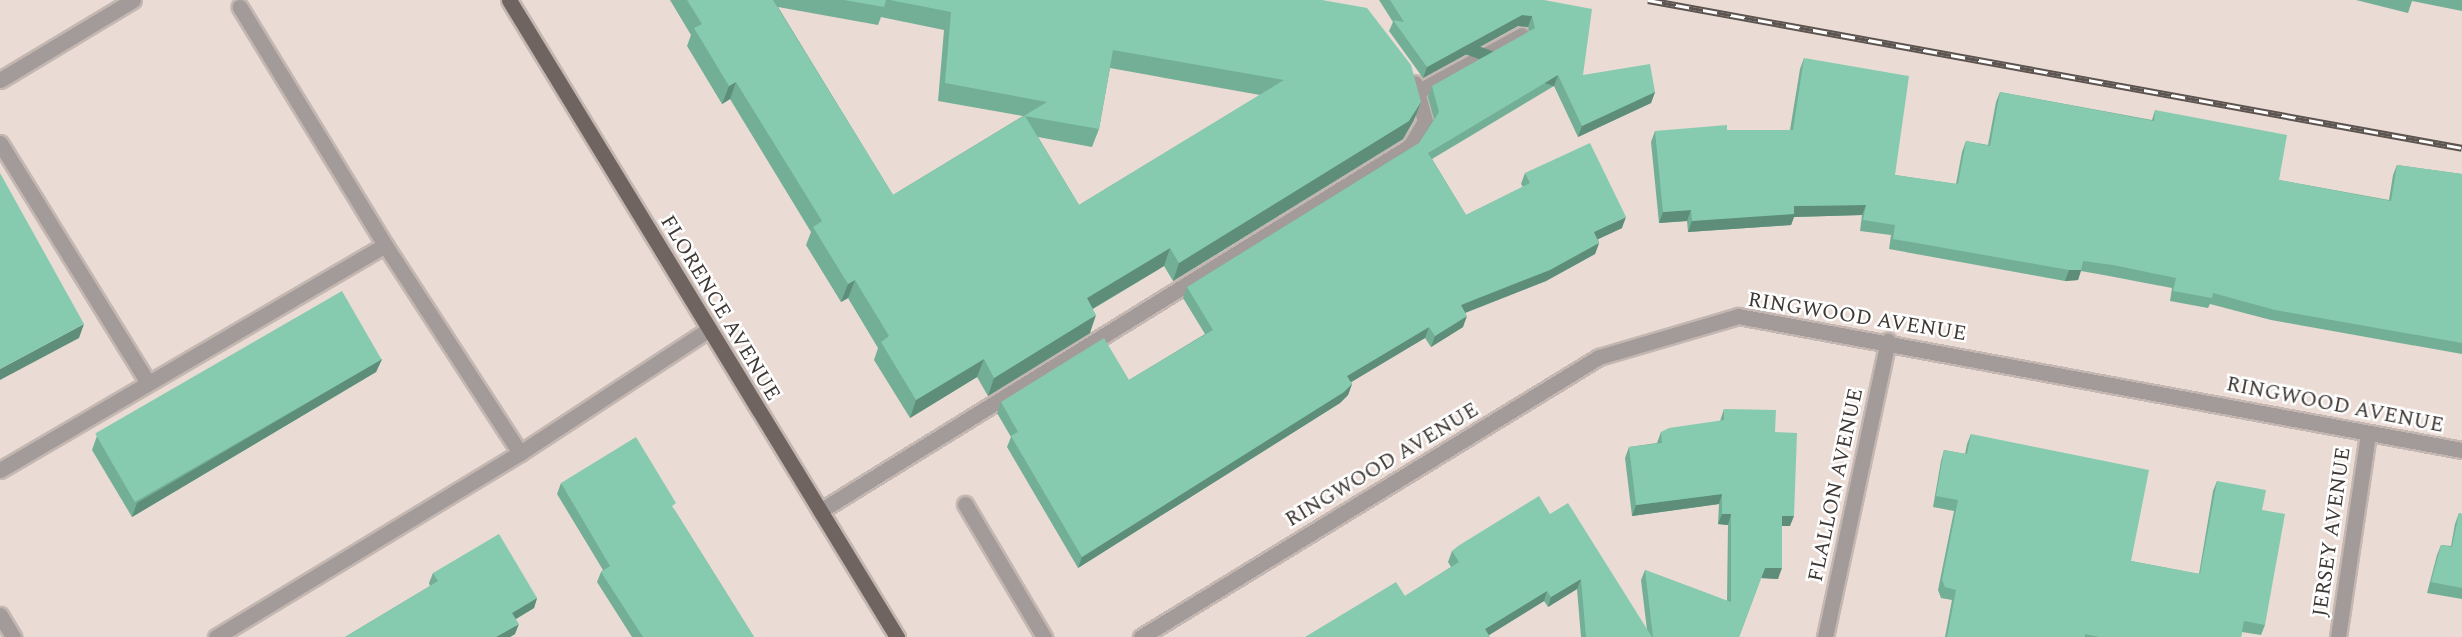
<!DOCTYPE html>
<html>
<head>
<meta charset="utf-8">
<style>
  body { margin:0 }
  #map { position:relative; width:2462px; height:637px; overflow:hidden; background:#eadbd4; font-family:Spectral,serif }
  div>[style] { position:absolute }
  .roads { filter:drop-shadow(2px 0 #c4b7b1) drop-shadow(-2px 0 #c4b7b1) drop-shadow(0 2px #c4b7b1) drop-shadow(0 -2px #c4b7b1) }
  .lane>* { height:15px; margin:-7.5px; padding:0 7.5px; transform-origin:7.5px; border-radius:7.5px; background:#a29b99 }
  .street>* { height:15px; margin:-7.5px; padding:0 7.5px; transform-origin:7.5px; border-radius:7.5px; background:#a29b99 }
  .primary>* { height:15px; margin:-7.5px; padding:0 7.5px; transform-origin:7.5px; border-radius:7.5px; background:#6f645f }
  .rail>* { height:7px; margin-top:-3.5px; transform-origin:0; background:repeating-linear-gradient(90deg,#fff 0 14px,#5c5450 0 28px); box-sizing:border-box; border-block:2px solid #5c5450 }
  .wall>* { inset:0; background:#73af96 }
  .shaded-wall>* { inset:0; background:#5e8e7a; transform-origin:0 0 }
  .building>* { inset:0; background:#86cbaf; transform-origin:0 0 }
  span { translate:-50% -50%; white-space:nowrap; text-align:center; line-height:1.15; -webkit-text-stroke:5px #fff; paint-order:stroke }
  .street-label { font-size:21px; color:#3e3835 }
</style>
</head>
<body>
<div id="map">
  <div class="roads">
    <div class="lane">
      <i style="left:0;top:80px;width:155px;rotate:-31deg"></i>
      <i style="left:1417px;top:92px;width:119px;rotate:-28.5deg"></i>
      <i style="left:0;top:143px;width:280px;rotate:58.3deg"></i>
      <i style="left:385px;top:245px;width:248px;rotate:57deg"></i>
      <i style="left:0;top:470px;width:446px;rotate:-30.3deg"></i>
      <i style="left:385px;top:245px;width:279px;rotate:-121.4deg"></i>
      <i style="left:820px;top:511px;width:694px;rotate:-31.74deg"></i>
      <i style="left:1410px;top:146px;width:29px;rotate:-59deg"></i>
      <i style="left:1425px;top:121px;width:39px;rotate:-105deg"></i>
      <i style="left:0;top:615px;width:26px;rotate:59deg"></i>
      <i style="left:216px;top:637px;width:355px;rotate:-31.2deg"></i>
      <i style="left:520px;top:453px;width:225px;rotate:-33.2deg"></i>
    </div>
    <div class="street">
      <i style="left:965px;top:504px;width:155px;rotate:59.3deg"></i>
      <i style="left:1141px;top:637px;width:537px;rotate:-31.44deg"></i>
      <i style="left:1599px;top:357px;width:145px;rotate:-16.4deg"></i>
      <i style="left:1738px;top:316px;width:736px;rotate:10.49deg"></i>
      <i style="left:1825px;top:637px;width:303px;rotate:-78deg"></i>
      <i style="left:2338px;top:637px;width:206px;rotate:-81.6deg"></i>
    </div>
    <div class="primary">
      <i style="left:509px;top:0;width:746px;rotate:58.65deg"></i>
    </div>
  </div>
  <div class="rail">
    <i style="left:1648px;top:0;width:827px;rotate:10.3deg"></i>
  </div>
  <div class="wall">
    <i style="clip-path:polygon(evenodd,670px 0,1322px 0,1414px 120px,1403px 139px,1173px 281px,1164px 266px,1093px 309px,1090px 333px,988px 396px,977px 377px,910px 418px,874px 360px,878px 348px,848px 298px,841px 302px,806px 245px,811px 232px,730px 99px,722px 104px,687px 46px,691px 35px,670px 0,778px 7px,878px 25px,881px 17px,944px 30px,938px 101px,1023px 116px,893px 195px,778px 7px,670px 0,1110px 68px,1260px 95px,1079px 205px,1038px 137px,1092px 147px,1099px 129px,1110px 68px)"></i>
    <i style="clip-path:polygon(1379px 0,1544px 0,1583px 75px,1655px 92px,1651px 103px,1578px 137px,1554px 86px,1432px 159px,1466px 215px,1523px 187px,1521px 184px,1525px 173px,1622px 228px,1598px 239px,1599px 243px,1595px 254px,1546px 281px,1465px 313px,1463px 327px,1431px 347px,1425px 338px,1351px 382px,1352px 384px,1348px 395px,1340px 403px,1078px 568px,1007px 447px,1011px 437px,997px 413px,1001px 402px,1129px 380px,1205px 334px,1183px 298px,1187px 287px,1419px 143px,1434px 119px,1428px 97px,1432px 86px,1529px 32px,1528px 27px,1518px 26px,1423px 78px,1389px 31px,1393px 22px)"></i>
    <i style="clip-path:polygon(2356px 0,2462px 0,2462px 11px,2412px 1px,2408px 13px)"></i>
    <i style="clip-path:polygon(1804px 58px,1895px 175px,1956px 184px,1962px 152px,1966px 141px,1988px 145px,1996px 102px,2000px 92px,2152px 120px,2155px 110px,2279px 180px,2389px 200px,2393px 175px,2397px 165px,2462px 174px,2462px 354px,2271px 320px,2210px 304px,2208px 308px,2170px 301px,2172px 288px,2109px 276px,2081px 271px,2078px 280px,2065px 281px,1889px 249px,1891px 235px,1860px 231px,1862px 215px,1794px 217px,1791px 225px,1688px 232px,1687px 221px,1659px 223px,1651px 142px,1655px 131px,1790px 130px,1800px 69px)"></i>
    <i style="clip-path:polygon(382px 359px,376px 372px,132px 517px,92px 450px,97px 436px)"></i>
    <i style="clip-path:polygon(1724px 409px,1775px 432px,1790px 526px,1782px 526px,1778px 579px,1761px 578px,1739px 637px,1581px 637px,1577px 589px,1548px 607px,1544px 601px,1489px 635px,1405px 596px,1451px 567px,1448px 562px,1452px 551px,1550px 514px,1647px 630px,1641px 580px,1645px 570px,1727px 601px,1728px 525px,1718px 524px,1719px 504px,1632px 516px,1625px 458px,1629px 447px,1657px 443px,1661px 432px,1720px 421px)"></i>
    <i style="clip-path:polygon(1971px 434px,2131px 561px,2199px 574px,2213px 491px,2217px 481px,2262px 510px,2265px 625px,2261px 635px,2242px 632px,2241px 637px,1945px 637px,1952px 600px,1941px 598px,1938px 590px,1954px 511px,1933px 507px,1941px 461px,1944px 450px,1965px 454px,1967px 444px)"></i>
    <i style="clip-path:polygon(561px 483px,674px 509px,754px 637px,632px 637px,597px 582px,601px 572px,603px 570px,557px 494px)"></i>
    <i style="clip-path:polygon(2459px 513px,2462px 514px,2462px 599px,2427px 593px,2437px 555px,2441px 545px,2451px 546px,2455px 524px)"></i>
    <i style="clip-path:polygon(433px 573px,537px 598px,534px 608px,516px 619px,515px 634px,510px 637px,345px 637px,430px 586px,429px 583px)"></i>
  </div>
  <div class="shaded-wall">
    <i style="clip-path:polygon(1522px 15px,1532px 16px,1528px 27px,1518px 26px,1423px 78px,1427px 67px)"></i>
    <i style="left:1558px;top:75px;width:12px;height:152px;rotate:110deg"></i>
    <i style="clip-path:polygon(736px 82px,730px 99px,722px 104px,729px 86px)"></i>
    <i style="clip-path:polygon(1655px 92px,1651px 103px,1578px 137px,1582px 126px)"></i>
    <i style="clip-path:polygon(1421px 102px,1414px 120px,1403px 139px,1173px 281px,1179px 263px)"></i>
    <i style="clip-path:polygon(1866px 205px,1862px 215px,1794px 217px,1791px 225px,1688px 232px,1692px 221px,1794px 206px)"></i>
    <i style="clip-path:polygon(1691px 210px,1687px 221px,1659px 223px,1663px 212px)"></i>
    <i style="clip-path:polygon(1626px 217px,1622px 228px,1590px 243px,1594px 232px)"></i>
    <i style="clip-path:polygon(1599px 243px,1595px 254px,1546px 281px,1457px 316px,1461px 305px)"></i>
    <i style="clip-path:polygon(1170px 248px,1164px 266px,1080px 316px,1087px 298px)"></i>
    <i style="clip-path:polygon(2069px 270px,2081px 270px,2078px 280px,2065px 281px)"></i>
    <i style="clip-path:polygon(855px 280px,848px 298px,841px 302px,848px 284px)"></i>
    <i style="clip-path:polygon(1096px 315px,1090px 333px,988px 396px,994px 378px)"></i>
    <i style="clip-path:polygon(1467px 316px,1463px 327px,1431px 347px,1435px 336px)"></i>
    <i style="clip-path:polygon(84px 324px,79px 338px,0 380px,0 369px)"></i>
    <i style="clip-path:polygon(1429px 327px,1425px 338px,1343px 387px,1347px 376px)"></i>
    <i style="clip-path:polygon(382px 359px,376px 372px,132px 517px,137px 503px)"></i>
    <i style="clip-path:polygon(984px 359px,977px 377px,910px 418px,916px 400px)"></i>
    <i style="clip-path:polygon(1352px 384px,1348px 395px,1340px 403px,1078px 568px,1082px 557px)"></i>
    <i style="clip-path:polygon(1722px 494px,1719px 504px,1632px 516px,1636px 505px)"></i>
    <i style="clip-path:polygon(1722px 514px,1731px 514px,1728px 525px,1718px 524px)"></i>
    <i style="clip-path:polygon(1782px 516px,1794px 516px,1790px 526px,1778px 526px)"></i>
    <i style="clip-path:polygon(1765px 568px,1782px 568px,1778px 579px,1761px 578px)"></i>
    <i style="clip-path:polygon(1581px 579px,1577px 589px,1548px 607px,1551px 597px)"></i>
    <i style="clip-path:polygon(1547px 591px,1544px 601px,1486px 637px,1485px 629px)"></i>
    <i style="clip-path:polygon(537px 598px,534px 608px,509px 623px,512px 613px)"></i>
    <i style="clip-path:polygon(519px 624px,515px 634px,510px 637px,496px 637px)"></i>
  </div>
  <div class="building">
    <i style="clip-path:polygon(evenodd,687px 0,773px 0,893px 195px,1047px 102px,945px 83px,951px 12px,890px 0,1322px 0,1367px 8px,1411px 65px,1421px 102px,1409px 121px,1179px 263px,1170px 248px,1087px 298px,1096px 315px,994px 378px,984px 359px,916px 400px,881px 342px,889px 336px,855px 280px,848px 284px,813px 227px,822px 221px,736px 82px,729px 86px,694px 28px,702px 24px,687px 0,1113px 50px,1284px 80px,1079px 205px,1025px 116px,1099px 129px,1113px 50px)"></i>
    <i style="clip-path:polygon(844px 0,886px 0,884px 7px)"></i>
    <i style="clip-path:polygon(1390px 0,1544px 0,1592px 9px,1583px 75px,1650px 64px,1655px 92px,1582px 126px,1558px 75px,1428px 153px,1466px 215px,1530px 183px,1525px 173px,1590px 143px,1626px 217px,1594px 232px,1599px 243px,1550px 270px,1461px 305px,1467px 316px,1435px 336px,1429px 327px,1347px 376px,1352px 384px,1344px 392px,1082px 557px,1011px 436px,1018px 432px,1001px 402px,1104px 338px,1129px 380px,1213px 330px,1187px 287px,1419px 143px,1439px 112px,1432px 86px,1535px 28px,1532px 16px,1522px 15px,1427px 67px,1393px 20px,1404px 22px)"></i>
    <i style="clip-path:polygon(1804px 58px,1909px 76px,1895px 175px,1958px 184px,1966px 141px,1990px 146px,2000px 92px,2154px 121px,2155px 110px,2287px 135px,2279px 180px,2391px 201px,2397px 165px,2462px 174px,2462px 343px,2275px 310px,2213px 293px,2212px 298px,2173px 291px,2176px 278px,2113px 265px,2083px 261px,2081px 270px,2069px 270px,1893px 239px,1895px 225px,1863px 220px,1866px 205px,1794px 206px,1794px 214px,1692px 221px,1691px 210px,1663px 212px,1655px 131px,1727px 125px,1727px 130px,1793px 130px)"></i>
    <i style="clip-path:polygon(0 173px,84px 324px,0 369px)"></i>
    <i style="left:342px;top:291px;width:79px;height:285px;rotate:60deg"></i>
    <i style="clip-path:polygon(1724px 409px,1776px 410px,1775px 432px,1797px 433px,1794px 516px,1782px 516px,1782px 568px,1765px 568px,1739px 637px,1653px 637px,1645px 570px,1731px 602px,1731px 514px,1722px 514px,1722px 494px,1636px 505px,1629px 447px,1662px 443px,1661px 432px,1669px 428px,1724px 420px)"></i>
    <i style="clip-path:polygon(1971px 434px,2149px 470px,2131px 561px,2200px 574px,2217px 481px,2266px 490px,2262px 510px,2285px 514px,2265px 625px,2244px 621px,2241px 637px,2099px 637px,2085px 634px,2085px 637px,1947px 637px,1956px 590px,1945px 587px,1942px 580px,1958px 500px,1936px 496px,1944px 450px,1967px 454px)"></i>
    <i style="clip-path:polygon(636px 437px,676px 503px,672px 506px,754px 637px,643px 637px,601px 572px,610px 566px,561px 483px)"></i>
    <i style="clip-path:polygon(1539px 496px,1550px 514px,1568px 503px,1652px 637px,1586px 637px,1581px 579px,1551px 597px,1547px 591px,1485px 629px,1490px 637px,1305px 637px,1396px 582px,1405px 596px,1459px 562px,1452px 551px,1458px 546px)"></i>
    <i style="clip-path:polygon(2459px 513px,2462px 514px,2462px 588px,2431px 582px,2441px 545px,2452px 547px)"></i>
    <i style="clip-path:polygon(499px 534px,537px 598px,512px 613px,519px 624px,496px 637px,345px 637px,438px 581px,433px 573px)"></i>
  </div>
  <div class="street-label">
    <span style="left:720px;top:308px;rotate:59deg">FLORENCE AVENUE</span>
    <span style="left:1857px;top:317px;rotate:9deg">RINGWOOD AVENUE</span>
    <span style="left:2335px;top:405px;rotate:11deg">RINGWOOD AVENUE</span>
    <span style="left:1382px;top:465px;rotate:-31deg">RINGWOOD AVENUE</span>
    <span style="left:1836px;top:485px;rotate:-78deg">FLALLON AVENUE</span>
    <span style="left:2332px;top:532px;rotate:-82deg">JERSEY AVENUE</span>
  </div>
</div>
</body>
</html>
